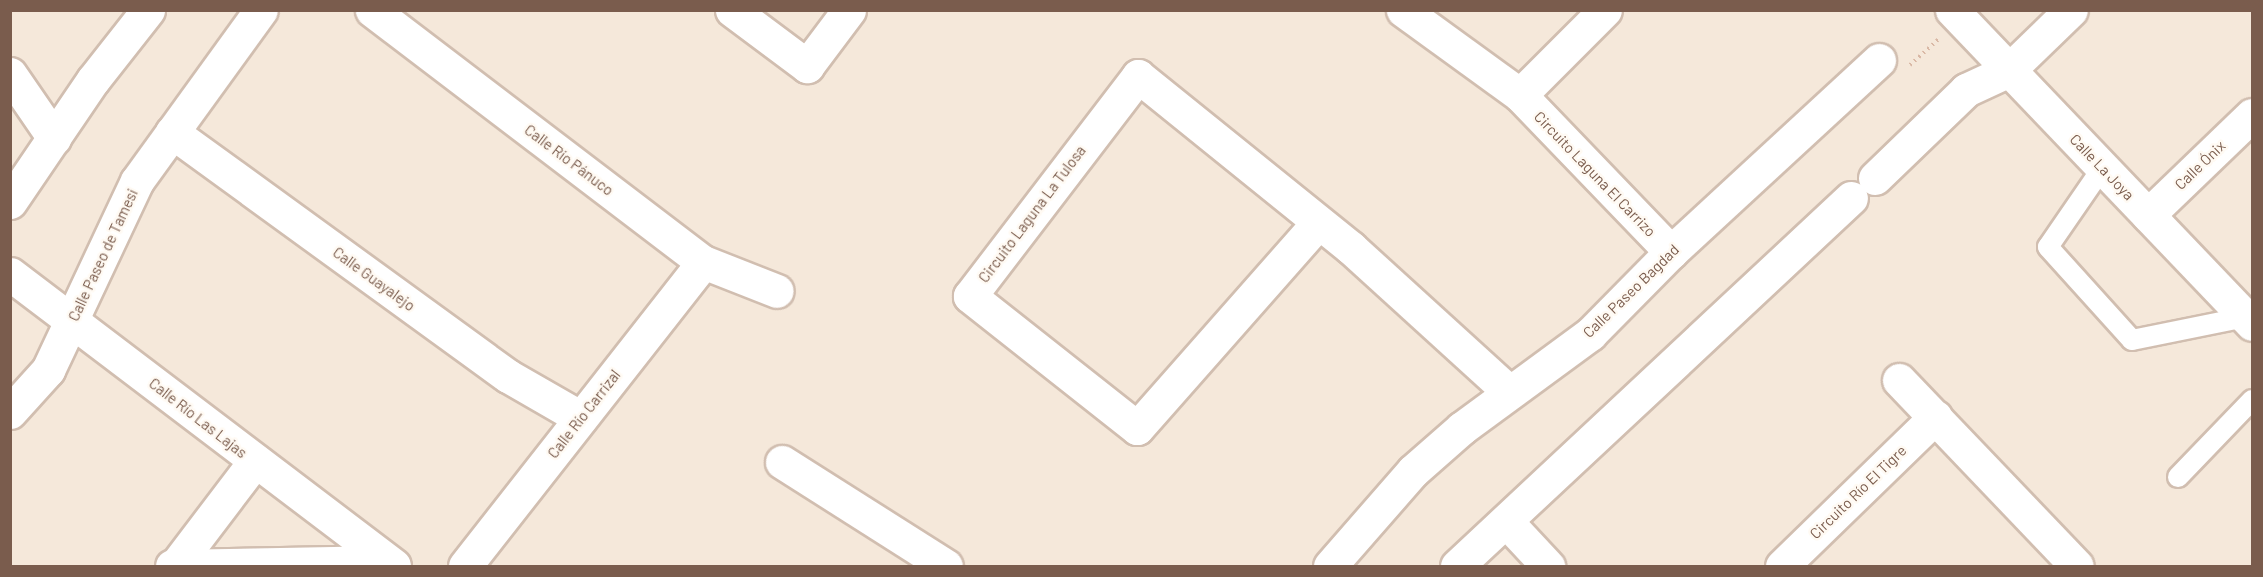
<!DOCTYPE html>
<html>
<head>
<meta charset="utf-8">
<style>
  body { margin:0 }
  #map { position:relative; width:2263px; height:577px; overflow:hidden; background:#fdf6ec; font-family:Barlow,sans-serif }
  div>[style] { position:absolute }
  .residential>* { inset:0; background:#f5e8da; transform-origin:0 0 }
  .path>* { height:4px; margin-top:-2px; transform-origin:0; background:repeating-linear-gradient(90deg,#d9b8a5 0 1.5px,transparent 0 6px) }
  .roads { filter:drop-shadow(2px 0 #d1beb0) drop-shadow(-2px 0 #d1beb0) drop-shadow(0 2px #d1beb0) drop-shadow(0 -2px #d1beb0) }
  .lane>* { height:20px; margin:-10px; padding:0 10px; transform-origin:10px; border-radius:10px; background:#fff }
  .street>* { height:33px; margin:-16.5px; padding:0 16.5px; transform-origin:16.5px; border-radius:16.5px; background:#fff }
  .secondary>* { height:33px; margin:-16.5px; padding:0 16.5px; transform-origin:16.5px; border-radius:16.5px; background:#fff }
  span { translate:-50% -50%; white-space:nowrap; text-align:center; line-height:1.15; -webkit-text-stroke:5px #fffaf3; paint-order:stroke }
  .street-label { font-size:15px; color:#7a5c4d }
  .frame { position:absolute; inset:0; border:12px solid #7a5c4d; pointer-events:none }
</style>
</head>
<body>
<div id="map">
  <div class="residential">
    <i style="left:11px;top:11px;width:2241px;height:555px"></i>
  </div>
  <div class="path">
    <i style="left:1910px;top:65px;width:38px;rotate:-42deg"></i>
  </div>
  <div class="roads">
    <div class="lane">
      <i style="left:2103px;top:167px;width:97px;rotate:124.5deg"></i>
      <i style="left:2048px;top:247px;width:125px;rotate:47.9deg"></i>
      <i style="left:2132px;top:340px;width:116px;rotate:-11.4deg"></i>
      <i style="left:2178px;top:477px;width:107px;rotate:-46.1deg"></i>
    </div>
    <div class="street">
      <i style="left:372px;top:10px;width:416px;rotate:37.3deg"></i>
      <i style="left:703px;top:262px;width:79px;rotate:21.4deg"></i>
      <i style="left:732px;top:10px;width:94px;rotate:36.7deg"></i>
      <i style="left:807px;top:66px;width:70px;rotate:-53.1deg"></i>
      <i style="left:1403px;top:10px;width:145px;rotate:36deg"></i>
      <i style="left:1520px;top:95px;width:218px;rotate:46.1deg"></i>
      <i style="left:10px;top:74px;width:78px;rotate:55.5deg"></i>
      <i style="left:1520px;top:95px;width:120px;rotate:-45deg"></i>
      <i style="left:172px;top:132px;width:415px;rotate:36deg"></i>
      <i style="left:508px;top:376px;width:84px;rotate:29.9deg"></i>
      <i style="left:1875px;top:178px;width:127px;rotate:-44deg"></i>
      <i style="left:1966px;top:90px;width:47px;rotate:-24.9deg"></i>
      <i style="left:2009px;top:70px;width:86px;rotate:-44.1deg"></i>
      <i style="left:10px;top:202px;width:148px;rotate:-55.8deg"></i>
      <i style="left:93px;top:80px;width:89px;rotate:-51.8deg"></i>
      <i style="left:2148px;top:215px;width:144px;rotate:-43.9deg"></i>
      <i style="left:1317px;top:224px;width:272px;rotate:131.4deg"></i>
      <i style="left:1137px;top:428px;width:213px;rotate:-141.7deg"></i>
      <i style="left:970px;top:296px;width:277px;rotate:-52.6deg"></i>
      <i style="left:1138px;top:76px;width:274px;rotate:38.9deg"></i>
      <i style="left:1351px;top:248px;width:214px;rotate:42.3deg"></i>
      <i style="left:10px;top:274px;width:482px;rotate:37.2deg"></i>
      <i style="left:1899px;top:380px;width:257px;rotate:46.3deg"></i>
      <i style="left:10px;top:412px;width:57px;rotate:-47.9deg"></i>
      <i style="left:48px;top:370px;width:209px;rotate:-64.8deg"></i>
      <i style="left:137px;top:181px;width:211px;rotate:-54.1deg"></i>
      <i style="left:782px;top:462px;width:194px;rotate:32.4deg"></i>
      <i style="left:1506px;top:521px;width:62px;rotate:47deg"></i>
      <i style="left:176px;top:565px;width:131px;rotate:-52.8deg"></i>
      <i style="left:172px;top:566px;width:214px;rotate:-1.1deg"></i>
      <i style="left:465px;top:566px;width:386px;rotate:-51.9deg"></i>
      <i style="left:1330px;top:566px;width:126px;rotate:-48.9deg"></i>
      <i style="left:1413px;top:471px;width:65px;rotate:-41.3deg"></i>
      <i style="left:1462px;top:428px;width:159px;rotate:-36.3deg"></i>
      <i style="left:1590px;top:334px;width:115px;rotate:-45.4deg"></i>
      <i style="left:1671px;top:252px;width:283px;rotate:-42.7deg"></i>
      <i style="left:1457px;top:566px;width:539px;rotate:-43.05deg"></i>
      <i style="left:1782px;top:566px;width:214px;rotate:-44.2deg"></i>
    </div>
    <div class="secondary">
      <i style="left:1952px;top:10px;width:434px;rotate:46.3deg"></i>
    </div>
  </div>
  <div class="street-label">
    <span style="left:569px;top:160px;rotate:37deg">Calle Río Pánuco</span>
    <span style="left:2200px;top:165px;rotate:-44deg">Calle Ónix</span>
    <span style="left:2102px;top:167px;rotate:46deg">Calle La Joya</span>
    <span style="left:1595px;top:174px;rotate:46deg">Circuito Laguna El Carrizo</span>
    <span style="left:1032px;top:214px;rotate:-53deg">Circuito Laguna La Tulosa</span>
    <span style="left:103px;top:255px;rotate:-65deg">Calle Paseo de Tamesi</span>
    <span style="left:374px;top:279px;rotate:36deg">Calle Guayalejo</span>
    <span style="left:1631px;top:291px;rotate:-44deg">Calle Paseo Bagdad</span>
    <span style="left:584px;top:414px;rotate:-52deg">Calle Río Carrizal</span>
    <span style="left:198px;top:418px;rotate:38deg">Calle Río Las Lajas</span>
    <span style="left:1858px;top:492px;rotate:-44deg">Circuito Río El Tigre</span>
  </div>
  <div class="frame"></div>
</div>
</body>
</html>
